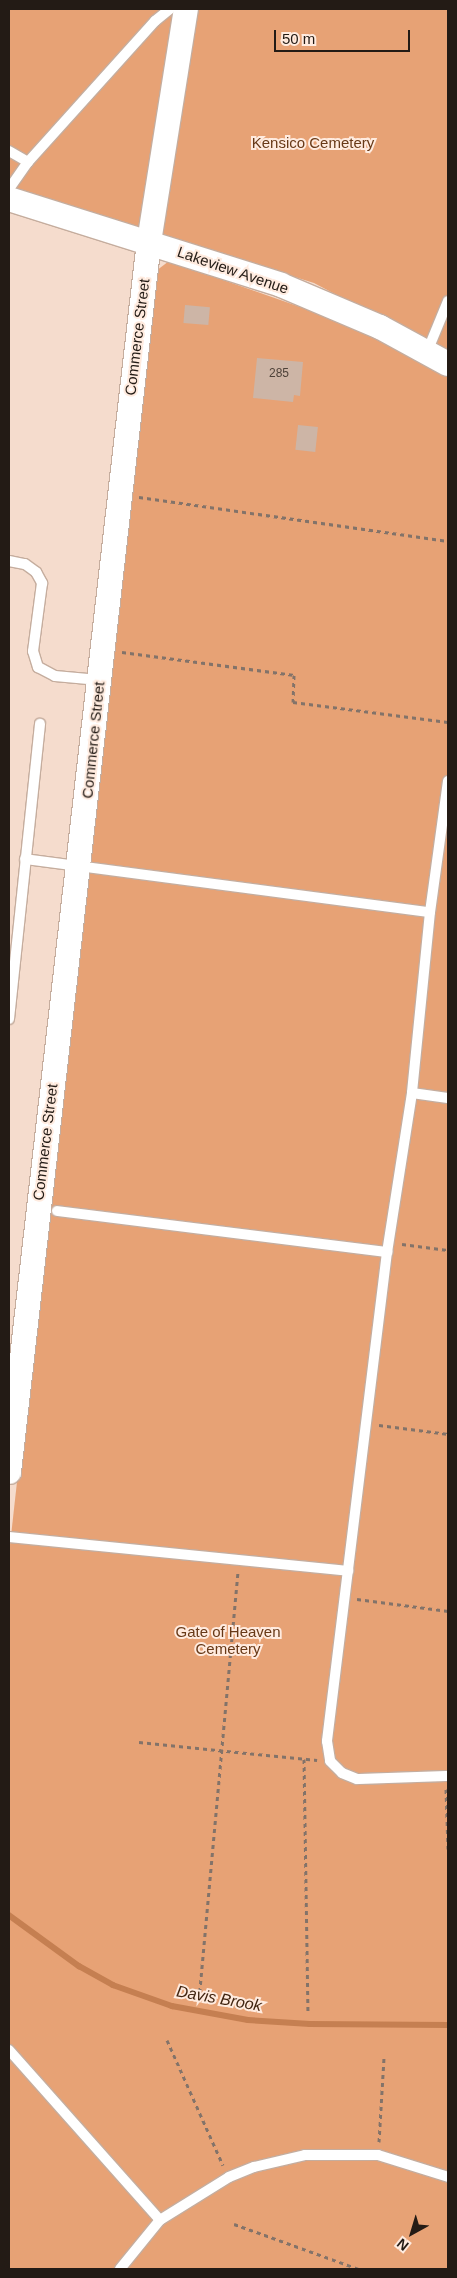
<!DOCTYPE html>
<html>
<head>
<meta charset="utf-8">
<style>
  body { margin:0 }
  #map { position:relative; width:457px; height:2278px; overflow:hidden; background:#f5dccd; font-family:Arial,sans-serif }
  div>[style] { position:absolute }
  .green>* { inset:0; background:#e7a275 }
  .stream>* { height:5.5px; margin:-2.75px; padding:0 2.75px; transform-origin:2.75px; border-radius:2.75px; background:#c57f51 }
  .building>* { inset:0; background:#cdb5a6; transform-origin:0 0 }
  .path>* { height:3px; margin-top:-1.5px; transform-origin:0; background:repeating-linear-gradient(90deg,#837369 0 4px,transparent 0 8px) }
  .roads { filter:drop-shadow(1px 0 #c5ad9e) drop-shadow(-1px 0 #c5ad9e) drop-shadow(0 1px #c5ad9e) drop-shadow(0 -1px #c5ad9e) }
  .service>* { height:10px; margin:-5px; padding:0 5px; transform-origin:5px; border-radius:5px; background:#fff }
  .tertiary>* { height:24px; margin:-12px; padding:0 12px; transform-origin:12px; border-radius:12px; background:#fff }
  span { translate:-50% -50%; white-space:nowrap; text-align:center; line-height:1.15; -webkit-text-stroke:4px #ffebdf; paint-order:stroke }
  .number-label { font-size:12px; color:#4e4239 }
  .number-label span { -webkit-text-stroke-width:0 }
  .park-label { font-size:15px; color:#683917 }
  .street-label { font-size:15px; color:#231b15 }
  .water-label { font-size:16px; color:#422511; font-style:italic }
  .frame { position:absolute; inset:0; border:10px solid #231b15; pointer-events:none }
  .north { position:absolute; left:387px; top:2208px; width:50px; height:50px; -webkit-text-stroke:4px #ffebdf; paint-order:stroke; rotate:219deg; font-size:14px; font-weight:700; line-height:20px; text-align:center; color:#231b15 }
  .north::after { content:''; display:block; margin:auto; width:18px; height:22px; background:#231b15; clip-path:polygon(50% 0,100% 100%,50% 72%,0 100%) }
  .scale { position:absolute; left:274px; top:30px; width:136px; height:22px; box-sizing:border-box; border:2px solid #231b15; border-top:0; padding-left:6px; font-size:15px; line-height:18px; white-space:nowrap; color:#231b15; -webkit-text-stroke:4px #ffebdf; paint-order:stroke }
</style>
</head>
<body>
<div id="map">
  <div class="green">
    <i style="clip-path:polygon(9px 9px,448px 9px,448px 354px,314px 283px,9px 188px)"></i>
    <i style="clip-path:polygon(169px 261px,306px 309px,369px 335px,448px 376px,448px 2269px,9px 2269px,9px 1554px,122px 536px,156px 271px)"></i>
  </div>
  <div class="stream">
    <i style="left:9px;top:1915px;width:87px;rotate:36.1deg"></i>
    <i style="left:79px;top:1966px;width:39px;rotate:29deg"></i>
    <i style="left:113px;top:1985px;width:63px;rotate:19.6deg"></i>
    <i style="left:172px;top:2006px;width:77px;rotate:10.4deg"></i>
    <i style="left:248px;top:2020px;width:62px;rotate:3.7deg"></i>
    <i style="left:310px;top:2024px;width:138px;rotate:0.4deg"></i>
  </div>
  <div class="building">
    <i style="left:185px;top:305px;width:25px;height:18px;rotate:5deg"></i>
    <i style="clip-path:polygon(257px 358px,303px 362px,300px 396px,294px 395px,293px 402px,253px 398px)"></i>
    <i style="left:298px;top:425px;width:20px;height:25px;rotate:6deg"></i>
  </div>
  <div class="path">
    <i style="left:139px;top:497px;width:312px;rotate:8.1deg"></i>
    <i style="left:122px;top:652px;width:174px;rotate:7.6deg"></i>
    <i style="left:294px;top:675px;width:27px;rotate:92deg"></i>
    <i style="left:293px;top:702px;width:156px;rotate:7.4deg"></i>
    <i style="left:402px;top:1244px;width:46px;rotate:7.4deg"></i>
    <i style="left:379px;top:1425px;width:70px;rotate:7.4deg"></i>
    <i style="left:357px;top:1599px;width:92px;rotate:7.5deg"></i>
    <i style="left:139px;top:1742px;width:179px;rotate:5.8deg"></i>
    <i style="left:304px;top:1759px;width:255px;rotate:89.1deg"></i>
    <i style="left:446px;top:1789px;width:60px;rotate:88.1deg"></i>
    <i style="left:199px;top:2000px;width:429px;rotate:-84.8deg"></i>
    <i style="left:167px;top:2040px;width:137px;rotate:65.9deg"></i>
    <i style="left:379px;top:2142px;width:84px;rotate:-86.6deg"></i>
    <i style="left:234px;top:2224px;width:133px;rotate:19.8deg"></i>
  </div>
  <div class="roads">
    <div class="service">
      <i style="left:9px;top:151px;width:22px;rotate:30deg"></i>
      <i style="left:9px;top:189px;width:33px;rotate:-55deg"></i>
      <i style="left:28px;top:162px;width:190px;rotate:-48deg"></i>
      <i style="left:155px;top:21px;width:19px;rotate:-39deg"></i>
      <i style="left:427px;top:352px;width:55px;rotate:-67.6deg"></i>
      <i style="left:9px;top:561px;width:16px;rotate:11deg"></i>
      <i style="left:25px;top:564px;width:14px;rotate:36deg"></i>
      <i style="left:36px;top:572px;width:13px;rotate:61deg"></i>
      <i style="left:42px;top:583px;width:69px;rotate:97.5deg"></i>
      <i style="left:33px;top:651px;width:17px;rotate:73deg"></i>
      <i style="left:38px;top:667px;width:19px;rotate:28deg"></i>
      <i style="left:55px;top:676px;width:44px;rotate:5.2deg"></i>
      <i style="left:448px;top:781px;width:132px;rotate:97.8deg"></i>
      <i style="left:430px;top:912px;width:182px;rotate:95.7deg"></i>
      <i style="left:412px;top:1093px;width:161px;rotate:98.9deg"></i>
      <i style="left:387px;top:1252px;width:493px;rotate:97deg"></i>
      <i style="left:327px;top:1741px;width:20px;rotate:81deg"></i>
      <i style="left:330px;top:1761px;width:17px;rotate:45deg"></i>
      <i style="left:342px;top:1773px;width:16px;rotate:22deg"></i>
      <i style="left:357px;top:1779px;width:91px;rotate:-1.9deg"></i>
      <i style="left:25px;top:859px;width:408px;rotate:7.5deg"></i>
      <i style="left:9px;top:1019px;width:297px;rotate:-84deg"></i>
      <i style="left:412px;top:1093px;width:36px;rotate:8deg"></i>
      <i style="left:57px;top:1211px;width:333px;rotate:7.1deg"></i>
      <i style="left:9px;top:1537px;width:341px;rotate:5.7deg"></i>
      <i style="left:9px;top:2050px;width:227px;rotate:48.4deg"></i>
      <i style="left:120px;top:2269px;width:63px;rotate:-50.8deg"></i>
      <i style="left:160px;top:2220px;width:81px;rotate:-31.9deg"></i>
      <i style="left:229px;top:2177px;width:27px;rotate:-22deg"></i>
      <i style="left:254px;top:2167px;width:52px;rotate:-13.2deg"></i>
      <i style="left:305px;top:2155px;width:73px"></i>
      <i style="left:378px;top:2155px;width:73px;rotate:17.4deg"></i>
    </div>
    <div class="tertiary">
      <i style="left:9px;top:199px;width:285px;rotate:17.5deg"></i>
      <i style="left:281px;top:285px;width:108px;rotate:23deg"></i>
      <i style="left:380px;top:327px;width:77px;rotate:28.6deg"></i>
      <i style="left:9px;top:1472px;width:1238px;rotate:-83.51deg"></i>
      <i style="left:149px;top:242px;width:236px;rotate:-81deg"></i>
    </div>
  </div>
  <div class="number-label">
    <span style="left:279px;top:374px">285</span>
  </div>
  <div class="park-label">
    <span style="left:313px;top:143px">Kensico Cemetery</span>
    <span style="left:228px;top:1640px">Gate of Heaven<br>Cemetery</span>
  </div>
  <div class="street-label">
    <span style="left:233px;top:270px;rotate:19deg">Lakeview Avenue</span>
    <span style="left:137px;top:337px;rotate:-83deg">Commerce Street</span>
    <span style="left:93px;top:740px;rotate:-84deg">Commerce Street</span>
    <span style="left:45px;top:1142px;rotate:-83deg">Commerce Street</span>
  </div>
  <div class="water-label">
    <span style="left:219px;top:1999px;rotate:10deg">Davis Brook</span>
  </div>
  <div class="frame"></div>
  <div class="north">N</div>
  <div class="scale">50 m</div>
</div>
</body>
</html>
